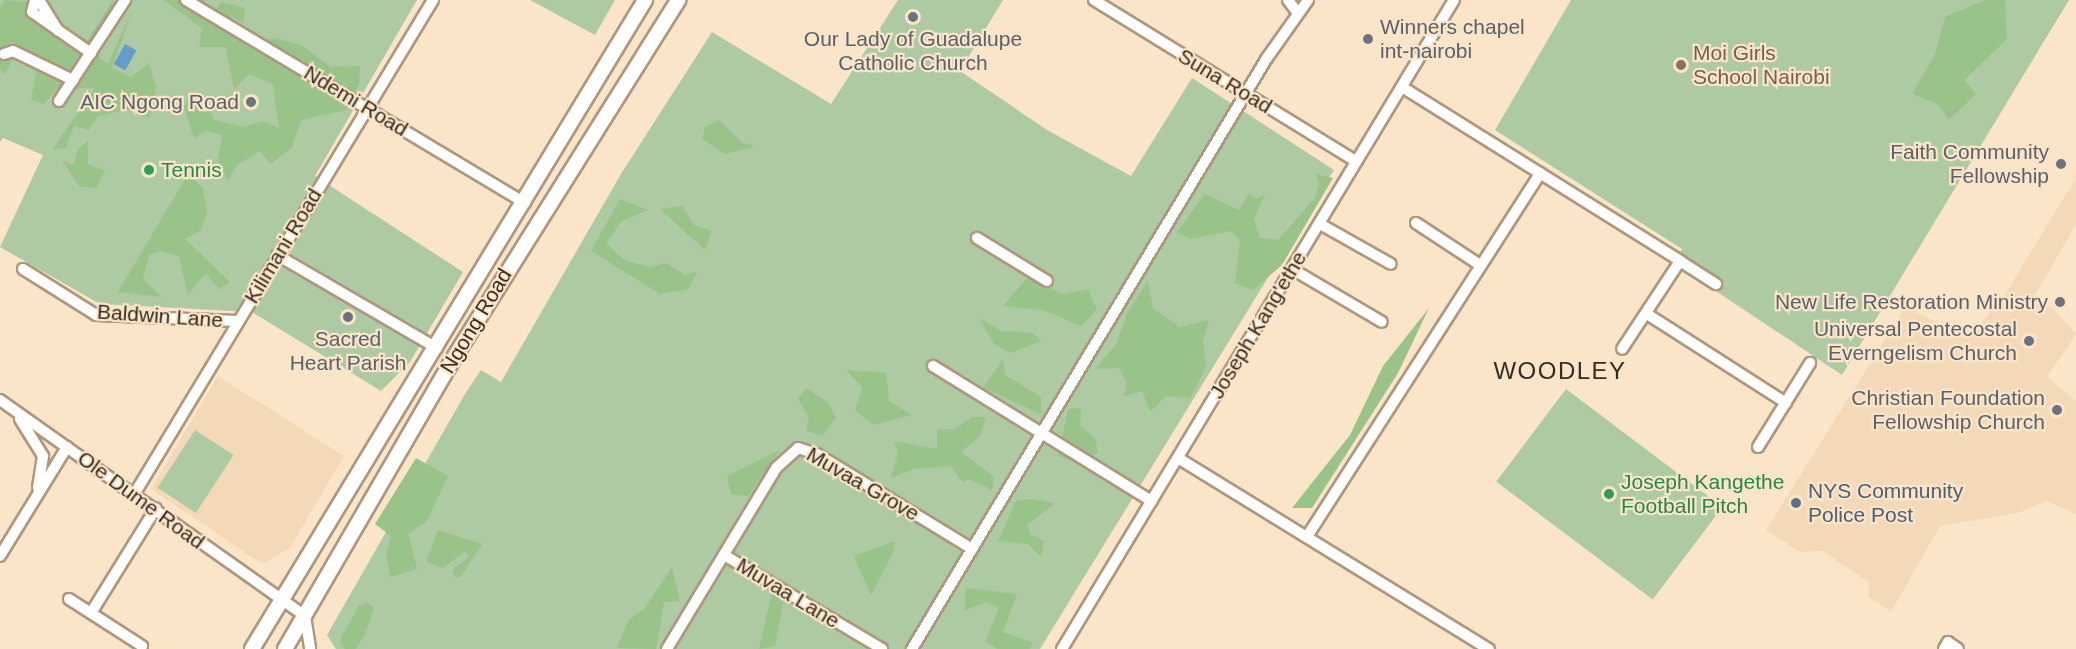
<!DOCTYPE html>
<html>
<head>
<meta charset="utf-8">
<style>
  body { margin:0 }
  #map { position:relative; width:2076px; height:649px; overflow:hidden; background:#fbe5c9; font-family:Helvetica,sans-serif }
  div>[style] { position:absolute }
  .built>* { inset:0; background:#f4d9b8 }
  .green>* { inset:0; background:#adcaa2; transform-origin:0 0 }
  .forest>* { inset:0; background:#99c389 }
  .water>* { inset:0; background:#649dcb; transform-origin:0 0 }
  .roads { filter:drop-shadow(2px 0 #ad987f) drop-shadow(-2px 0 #ad987f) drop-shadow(0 2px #ad987f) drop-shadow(0 -2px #ad987f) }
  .minor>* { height:10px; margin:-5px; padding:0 5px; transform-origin:5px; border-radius:5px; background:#fff }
  .major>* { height:14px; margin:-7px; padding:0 7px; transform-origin:7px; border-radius:7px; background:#fff }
  .dots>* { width:16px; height:16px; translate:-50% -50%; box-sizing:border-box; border:3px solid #fbe5c9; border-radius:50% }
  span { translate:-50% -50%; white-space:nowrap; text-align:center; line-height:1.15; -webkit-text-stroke:4.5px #fbe5c9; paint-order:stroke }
  .worship-label { font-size:21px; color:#5b616d }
  .left { translate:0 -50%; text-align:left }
  .right { translate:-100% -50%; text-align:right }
  .education-label { font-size:21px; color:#785e54 }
  .street-label { font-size:21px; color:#352d22 }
  .leisure-label { font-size:21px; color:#27864d }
  .service-label { font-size:21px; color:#4e5e75 }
  .quarter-label { font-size:24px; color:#352d22; letter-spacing:1.5px }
</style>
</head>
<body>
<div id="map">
  <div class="built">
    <i style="clip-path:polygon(2076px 178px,2076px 224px,2034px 297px,2051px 307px,2076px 334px,2047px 377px,2076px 401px,2076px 514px,2046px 501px,2018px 513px,1940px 526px,1891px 612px,1868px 596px,1869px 582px,1848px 568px,1823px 551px,1800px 552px,1766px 530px,1906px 306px,1967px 339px,2004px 296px)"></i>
    <i style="clip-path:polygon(218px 376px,344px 456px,290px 548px,262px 564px,151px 489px)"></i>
  </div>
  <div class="green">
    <i style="clip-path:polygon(0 0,417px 0,315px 176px,463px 272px,410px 362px,381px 391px,252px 312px,100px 304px,0 247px,43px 155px,3px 138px,0 142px)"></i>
    <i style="clip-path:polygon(530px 0,615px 0,595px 35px)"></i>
    <i style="clip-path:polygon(898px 0,1003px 0,960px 71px,1047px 130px,1131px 176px,1192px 78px,1334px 170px,1040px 649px,336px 649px,327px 635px,465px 394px,481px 370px,501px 382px,621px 174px,712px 32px,831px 104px)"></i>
    <i style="clip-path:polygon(1571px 0,2069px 0,1842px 375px,1674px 263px,1682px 249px,1495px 130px)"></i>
    <i style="left:1566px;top:389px;width:196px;height:116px;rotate:37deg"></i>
    <i style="left:195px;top:430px;width:46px;height:69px;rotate:33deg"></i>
  </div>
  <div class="forest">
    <i style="clip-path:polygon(5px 0,49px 3px,69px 42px,86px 43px,113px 0,99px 58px,108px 64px,132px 11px,112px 68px,131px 77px,149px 63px,156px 87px,149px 118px,125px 110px,98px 116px,89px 130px,74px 126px,66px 148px,52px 150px,95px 88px,56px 89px,44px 104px,31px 100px,37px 68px,32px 53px,16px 52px,5px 74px,0 70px,0 7px)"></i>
    <i style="clip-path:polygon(164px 0,204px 0,210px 19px,221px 2px,245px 8px,243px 23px,233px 17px,225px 33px,245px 42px,275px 38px,301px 45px,331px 67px,360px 66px,359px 84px,346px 110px,301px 120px,292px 147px,271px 164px,260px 151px,237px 165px,228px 181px,218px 160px,222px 135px,206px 131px,194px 138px,184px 107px,190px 92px,209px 106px,214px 120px,245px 127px,262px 121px,279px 128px,273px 84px,249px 74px,234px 89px,226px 47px,199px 47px,202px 28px)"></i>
    <i style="clip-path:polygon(1985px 0,2005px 0,2007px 39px,1964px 80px,1976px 94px,1949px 120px,1938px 104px,1912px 94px,1934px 57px,1945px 17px)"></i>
    <i style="clip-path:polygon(719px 120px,742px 143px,756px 146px,725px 154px,702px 139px,705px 127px)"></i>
    <i style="clip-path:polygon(88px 141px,88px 164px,105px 171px,96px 188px,79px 186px,62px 160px,74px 165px,78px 149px)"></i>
    <i style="clip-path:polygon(188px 174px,203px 188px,207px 213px,201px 230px,185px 239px,230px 282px,219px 289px,206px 273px,188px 295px,179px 256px,161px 251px,149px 255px,143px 279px,162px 297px,118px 292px)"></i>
    <i style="clip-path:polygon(1316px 174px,1333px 178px,1282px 265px,1253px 290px,1235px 283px,1240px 240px,1231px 231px,1190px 239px,1177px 232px,1205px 194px,1239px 210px,1249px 193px,1257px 199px,1265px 195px,1254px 219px,1260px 238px,1278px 240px,1314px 199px,1320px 184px)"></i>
    <i style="clip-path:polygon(620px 199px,648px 210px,622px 221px,606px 243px,624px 260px,649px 267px,666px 263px,685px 275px,697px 272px,688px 289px,660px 294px,591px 251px)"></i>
    <i style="clip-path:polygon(682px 206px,694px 225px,712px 231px,705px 250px,660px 209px)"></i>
    <i style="clip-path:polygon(1027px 278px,1063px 294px,1088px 289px,1097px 309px,1081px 326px,1044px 310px,1003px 306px)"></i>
    <i style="clip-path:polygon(1148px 281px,1153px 309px,1180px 327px,1209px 320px,1203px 341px,1206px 367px,1190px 398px,1166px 396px,1150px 412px,1142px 391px,1124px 396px,1127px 383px,1119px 368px,1095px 369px,1117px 343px,1127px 313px)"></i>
    <i style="clip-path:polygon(1429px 308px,1398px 373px,1312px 508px,1292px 508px,1350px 435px,1383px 366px)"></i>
    <i style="clip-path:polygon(979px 318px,1001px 331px,1033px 333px,1041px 341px,1010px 353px,994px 344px)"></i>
    <i style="clip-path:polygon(1003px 359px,1005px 375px,1041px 397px,1041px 414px,983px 388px)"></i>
    <i style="clip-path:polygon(846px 370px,886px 373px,889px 401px,912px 415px,873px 425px,855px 410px,862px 387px)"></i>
    <i style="clip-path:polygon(807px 388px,828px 403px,836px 417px,822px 436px,806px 431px,809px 417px,798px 399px)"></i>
    <i style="clip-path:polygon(1081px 408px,1080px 426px,1095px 438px,1098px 453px,1078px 463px,1058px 456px,1068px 409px)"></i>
    <i style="clip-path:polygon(972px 417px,986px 417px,980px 436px,961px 452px,994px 477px,992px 490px,970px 479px,962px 482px,951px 466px,914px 469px,891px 478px,898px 453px,894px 441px,937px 449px,937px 429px,954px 430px)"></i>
    <i style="clip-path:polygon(780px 450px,748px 496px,731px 494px,727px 476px)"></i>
    <i style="clip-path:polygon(416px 458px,448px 476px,427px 521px,408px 534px,417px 569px,390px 577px,386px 554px,391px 536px,375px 524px)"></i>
    <i style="clip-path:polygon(1030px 499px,1055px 503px,1027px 525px,1031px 534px,1044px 541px,1041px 557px,1028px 544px,998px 541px,1016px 501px)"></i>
    <i style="clip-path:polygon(438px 530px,482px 544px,461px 576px,456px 578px,452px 570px,470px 556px,464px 552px,443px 568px,426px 562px)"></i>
    <i style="clip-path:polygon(895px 541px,893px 552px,871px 595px,854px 556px)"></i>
    <i style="clip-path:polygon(672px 567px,680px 601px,664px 602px,656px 649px,616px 648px,629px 620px,644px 609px)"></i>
    <i style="clip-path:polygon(966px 588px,1017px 594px,1003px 632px,1033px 643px,1030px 649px,997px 649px,985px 641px,999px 608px,987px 602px,965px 610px)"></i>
    <i style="clip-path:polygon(772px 591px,783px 602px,775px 646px,759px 649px)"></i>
    <i style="clip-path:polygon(367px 602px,374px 608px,365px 634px,356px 649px,345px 649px,340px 640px,358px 607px)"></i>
  </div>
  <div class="water">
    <i style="left:125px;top:44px;width:13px;height:23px;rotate:29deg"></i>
  </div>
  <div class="roads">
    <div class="minor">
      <i style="left:35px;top:0;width:12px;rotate:104deg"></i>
      <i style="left:32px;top:12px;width:72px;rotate:34.8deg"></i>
      <i style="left:39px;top:0;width:36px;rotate:58deg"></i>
      <i style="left:186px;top:0;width:395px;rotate:30.9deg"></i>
      <i style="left:1094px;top:0;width:308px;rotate:31.6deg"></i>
      <i style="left:1288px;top:0;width:15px;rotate:53deg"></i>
      <i style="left:4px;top:54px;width:9px;rotate:-18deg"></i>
      <i style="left:13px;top:51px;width:67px;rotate:25.8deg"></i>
      <i style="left:1402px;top:87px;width:328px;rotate:32deg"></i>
      <i style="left:1680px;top:261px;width:105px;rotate:123.4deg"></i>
      <i style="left:59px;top:101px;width:121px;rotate:-56.8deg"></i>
      <i style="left:1416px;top:223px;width:77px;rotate:33.3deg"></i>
      <i style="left:1320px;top:224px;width:81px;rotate:29.4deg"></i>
      <i style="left:977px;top:238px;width:82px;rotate:31.6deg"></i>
      <i style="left:277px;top:255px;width:185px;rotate:30.2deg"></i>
      <i style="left:1680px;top:261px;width:43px;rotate:32.6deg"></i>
      <i style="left:23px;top:269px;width:86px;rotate:32.2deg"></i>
      <i style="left:96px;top:315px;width:141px;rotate:2.4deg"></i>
      <i style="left:1292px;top:269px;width:104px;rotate:30.5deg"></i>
      <i style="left:1647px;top:314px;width:165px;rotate:32.6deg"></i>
      <i style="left:933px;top:366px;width:257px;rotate:31.7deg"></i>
      <i style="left:0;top:400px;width:374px;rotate:35.3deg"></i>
      <i style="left:305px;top:616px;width:33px;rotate:81deg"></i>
      <i style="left:20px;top:419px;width:44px;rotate:58.1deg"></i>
      <i style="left:43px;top:456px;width:32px;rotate:99deg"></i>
      <i style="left:1758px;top:447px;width:99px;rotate:-58.2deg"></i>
      <i style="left:1178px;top:458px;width:365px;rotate:31.6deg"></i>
      <i style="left:135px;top:493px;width:576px;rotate:-58.85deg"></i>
      <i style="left:1308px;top:535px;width:430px;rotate:-57.3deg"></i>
      <i style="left:724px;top:555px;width:184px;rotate:30.7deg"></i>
      <i style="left:0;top:556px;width:128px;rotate:-58.4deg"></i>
      <i style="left:69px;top:599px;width:87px;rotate:32.8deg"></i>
      <i style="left:91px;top:613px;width:123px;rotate:-58.2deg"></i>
      <i style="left:667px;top:649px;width:211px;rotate:-58.9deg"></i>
      <i style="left:776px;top:468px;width:30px;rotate:-42deg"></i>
      <i style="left:798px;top:448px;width:20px;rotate:18deg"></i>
      <i style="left:817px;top:454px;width:182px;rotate:31.5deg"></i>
      <i style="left:912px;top:649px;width:689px;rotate:-59.01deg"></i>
      <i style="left:1267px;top:58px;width:71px;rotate:-54.7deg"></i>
      <i style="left:1062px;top:649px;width:758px;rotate:-58.87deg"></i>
      <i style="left:1944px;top:649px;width:8px;rotate:-60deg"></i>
      <i style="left:1948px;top:642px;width:12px;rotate:35deg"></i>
    </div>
    <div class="major">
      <i style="left:252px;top:649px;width:759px;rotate:-58.8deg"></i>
      <i style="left:285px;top:649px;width:329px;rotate:-59.9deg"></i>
      <i style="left:450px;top:364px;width:430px;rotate:-57.9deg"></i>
    </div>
  </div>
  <div class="dots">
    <i style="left:913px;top:17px;background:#6b7280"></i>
    <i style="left:1368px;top:39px;background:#6b7280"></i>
    <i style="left:1681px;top:65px;background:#8d6e63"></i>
    <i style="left:251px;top:102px;background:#6b7280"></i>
    <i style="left:2061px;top:164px;background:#6b7280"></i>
    <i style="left:149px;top:170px;background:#2e9e5b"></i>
    <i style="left:2060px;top:302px;background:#6b7280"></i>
    <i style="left:348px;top:317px;background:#6b7280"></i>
    <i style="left:2029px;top:341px;background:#6b7280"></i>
    <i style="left:2057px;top:410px;background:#6b7280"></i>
    <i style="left:1609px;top:494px;background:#2e9e5b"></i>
    <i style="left:1796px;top:503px;background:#5c6f8a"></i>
  </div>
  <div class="worship-label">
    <span class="left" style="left:1380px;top:39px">Winners chapel<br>int-nairobi</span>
    <span style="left:913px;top:51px">Our Lady of Guadalupe<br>Catholic Church</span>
    <span class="right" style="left:239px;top:102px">AIC Ngong Road</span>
    <span class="right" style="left:2049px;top:164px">Faith Community<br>Fellowship</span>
    <span class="right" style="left:2048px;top:302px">New Life Restoration Ministry</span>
    <span class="right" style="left:2017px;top:341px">Universal Pentecostal<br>Everngelism Church</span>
    <span style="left:348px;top:351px">Sacred<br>Heart Parish</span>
    <span class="right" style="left:2045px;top:410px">Christian Foundation<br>Fellowship Church</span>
  </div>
  <div class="education-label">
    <span class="left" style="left:1693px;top:65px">Moi Girls<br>School Nairobi</span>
  </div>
  <div class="street-label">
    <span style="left:1225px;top:81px;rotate:31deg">Suna Road</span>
    <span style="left:356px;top:101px;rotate:31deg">Ndemi Road</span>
    <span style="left:283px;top:246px;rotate:-59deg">Kilimani Road</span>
    <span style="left:160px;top:316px;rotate:4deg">Baldwin Lane</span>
    <span style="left:476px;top:321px;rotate:-59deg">Ngong Road</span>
    <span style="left:1258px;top:325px;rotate:-59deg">Joseph Kang'ethe</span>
    <span style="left:863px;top:484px;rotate:30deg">Muvaa Grove</span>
    <span style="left:141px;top:500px;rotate:36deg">Ole Dume Road</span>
    <span style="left:788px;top:593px;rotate:31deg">Muvaa Lane</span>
  </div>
  <div class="leisure-label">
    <span class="left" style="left:161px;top:170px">Tennis</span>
    <span class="left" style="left:1621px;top:494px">Joseph Kangethe<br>Football Pitch</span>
  </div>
  <div class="service-label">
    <span class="left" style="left:1808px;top:503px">NYS Community<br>Police Post</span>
  </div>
  <div class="quarter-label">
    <span style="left:1560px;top:371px">WOODLEY</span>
  </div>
</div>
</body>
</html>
